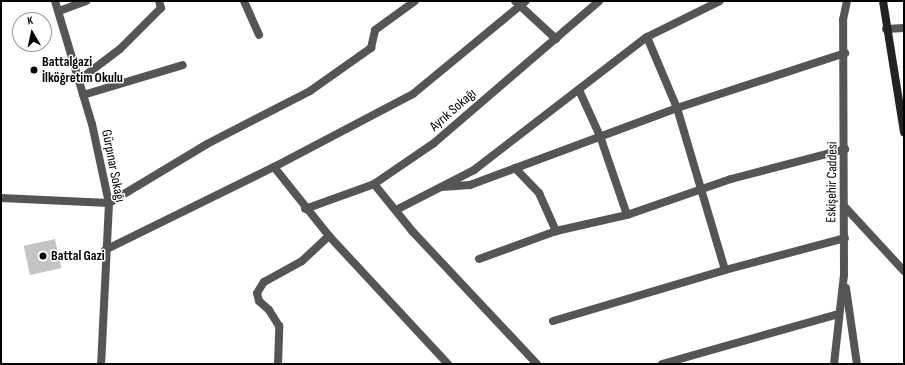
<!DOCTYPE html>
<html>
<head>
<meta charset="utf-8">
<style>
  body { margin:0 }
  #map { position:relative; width:905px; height:365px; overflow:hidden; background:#fff; font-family:"Sofia Sans Condensed",sans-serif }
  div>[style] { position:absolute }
  .building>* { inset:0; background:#c4c4c4; transform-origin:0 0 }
  .street>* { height:8px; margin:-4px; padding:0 4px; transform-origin:4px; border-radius:4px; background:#555 }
  .secondary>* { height:8px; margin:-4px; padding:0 4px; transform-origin:4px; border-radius:4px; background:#222 }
  .dots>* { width:11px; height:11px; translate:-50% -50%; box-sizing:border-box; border:2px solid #fff; border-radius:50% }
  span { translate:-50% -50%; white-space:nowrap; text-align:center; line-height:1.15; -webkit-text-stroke:3px #fff; paint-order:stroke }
  .poi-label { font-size:14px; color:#000; font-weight:700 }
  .left { translate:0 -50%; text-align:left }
  .street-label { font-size:14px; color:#000 }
  .frame { position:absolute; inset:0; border:2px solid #000; pointer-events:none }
  .north { position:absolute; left:12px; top:12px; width:40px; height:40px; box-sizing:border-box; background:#fff; border:1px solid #999; border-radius:50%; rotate:351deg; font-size:11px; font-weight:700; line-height:16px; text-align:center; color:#000 }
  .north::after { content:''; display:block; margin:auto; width:14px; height:18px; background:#000; clip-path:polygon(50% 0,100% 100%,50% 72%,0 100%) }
</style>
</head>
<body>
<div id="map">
  <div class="building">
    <i style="left:55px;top:239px;width:30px;height:32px;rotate:78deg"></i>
  </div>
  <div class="street">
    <i style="left:55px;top:1px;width:128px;rotate:73.3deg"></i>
    <i style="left:92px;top:124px;width:81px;rotate:77.9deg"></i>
    <i style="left:109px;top:203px;width:161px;rotate:92.8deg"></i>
    <i style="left:244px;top:1px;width:37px;rotate:66deg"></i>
    <i style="left:515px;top:1px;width:56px;rotate:42.8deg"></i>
    <i style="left:59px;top:11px;width:29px;rotate:-20deg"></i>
    <i style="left:886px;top:29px;width:18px;rotate:-3deg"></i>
    <i style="left:79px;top:80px;width:51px;rotate:-37.1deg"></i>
    <i style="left:120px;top:49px;width:58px;rotate:-45deg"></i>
    <i style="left:161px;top:8px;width:7px;rotate:-106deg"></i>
    <i style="left:579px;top:90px;width:51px;rotate:65.5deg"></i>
    <i style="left:600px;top:136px;width:83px;rotate:71.1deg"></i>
    <i style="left:83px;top:95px;width:104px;rotate:-16.7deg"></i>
    <i style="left:274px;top:167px;width:88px;rotate:51.4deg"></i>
    <i style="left:329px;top:236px;width:175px;rotate:47.1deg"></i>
    <i style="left:515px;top:168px;width:35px;rotate:46deg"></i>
    <i style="left:539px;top:193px;width:42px;rotate:65.9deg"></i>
    <i style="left:374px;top:184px;width:62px;rotate:50.9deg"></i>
    <i style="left:413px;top:232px;width:181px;rotate:46.8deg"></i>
    <i style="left:442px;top:187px;width:28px;rotate:-4deg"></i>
    <i style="left:470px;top:185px;width:221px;rotate:-20.4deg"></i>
    <i style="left:677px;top:108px;width:177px;rotate:-18.1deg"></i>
    <i style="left:1px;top:198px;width:108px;rotate:2.7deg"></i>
    <i style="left:109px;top:203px;width:114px;rotate:-31deg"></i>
    <i style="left:207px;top:144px;width:116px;rotate:-27.2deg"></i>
    <i style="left:310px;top:91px;width:75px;rotate:-35.2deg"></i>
    <i style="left:371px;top:48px;width:18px;rotate:-77deg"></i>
    <i style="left:375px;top:30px;width:49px;rotate:-35.9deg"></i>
    <i style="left:844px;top:206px;width:88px;rotate:47.3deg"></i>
    <i style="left:305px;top:209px;width:73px;rotate:-19.9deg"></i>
    <i style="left:374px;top:184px;width:73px;rotate:-34.3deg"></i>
    <i style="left:434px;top:143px;width:218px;rotate:-40.7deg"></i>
    <i style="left:396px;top:210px;width:88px;rotate:-27.1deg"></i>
    <i style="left:474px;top:170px;width:218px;rotate:-37.6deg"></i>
    <i style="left:647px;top:37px;width:81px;rotate:-26.3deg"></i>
    <i style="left:105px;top:250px;width:188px;rotate:-26.2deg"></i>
    <i style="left:274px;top:167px;width:157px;rotate:-27.7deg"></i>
    <i style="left:413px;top:94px;width:146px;rotate:-39.5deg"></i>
    <i style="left:479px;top:259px;width:82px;rotate:-20deg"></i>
    <i style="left:556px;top:231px;width:73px;rotate:-12.7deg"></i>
    <i style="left:627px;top:215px;width:110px;rotate:-19.1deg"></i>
    <i style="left:731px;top:179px;width:118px;rotate:-14.7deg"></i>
    <i style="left:725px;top:270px;width:124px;rotate:-14.9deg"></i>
    <i style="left:846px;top:288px;width:77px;rotate:81.8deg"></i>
    <i style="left:553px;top:321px;width:179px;rotate:-16.5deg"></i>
    <i style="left:725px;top:270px;width:169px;rotate:-106.5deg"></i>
    <i style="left:677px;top:108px;width:77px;rotate:-112.9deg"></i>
    <i style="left:278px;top:364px;width:38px;rotate:-88deg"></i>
    <i style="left:279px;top:326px;width:19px;rotate:-122deg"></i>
    <i style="left:269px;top:310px;width:13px;rotate:-138deg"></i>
    <i style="left:259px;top:301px;width:8px;rotate:-104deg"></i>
    <i style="left:257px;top:293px;width:13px;rotate:-58deg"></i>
    <i style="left:264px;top:282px;width:43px;rotate:-28.9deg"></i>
    <i style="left:302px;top:261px;width:37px;rotate:-43deg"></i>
    <i style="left:662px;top:364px;width:184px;rotate:-15.8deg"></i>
    <i style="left:834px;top:364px;width:90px;rotate:-83.6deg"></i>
    <i style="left:844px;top:275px;width:255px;rotate:-90.2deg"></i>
    <i style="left:843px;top:20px;width:19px;rotate:-78deg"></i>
  </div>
  <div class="secondary">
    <i style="left:883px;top:1px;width:133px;rotate:80.9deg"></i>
  </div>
  <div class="dots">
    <i style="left:34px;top:70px;background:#000"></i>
    <i style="left:43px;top:256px;background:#000"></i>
  </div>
  <div class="poi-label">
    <span class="left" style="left:42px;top:70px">Battalgazi<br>İlköğretim Okulu</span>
    <span class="left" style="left:51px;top:256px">Battal Gazi</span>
  </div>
  <div class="street-label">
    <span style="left:453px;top:110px;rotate:-41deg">Ayrık Sokağı</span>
    <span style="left:113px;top:166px;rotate:79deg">Gürpınar Sokağı</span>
    <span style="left:832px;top:182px;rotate:-89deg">Eskişehir Caddesi</span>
  </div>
  <div class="frame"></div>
  <div class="north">K</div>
</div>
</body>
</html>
